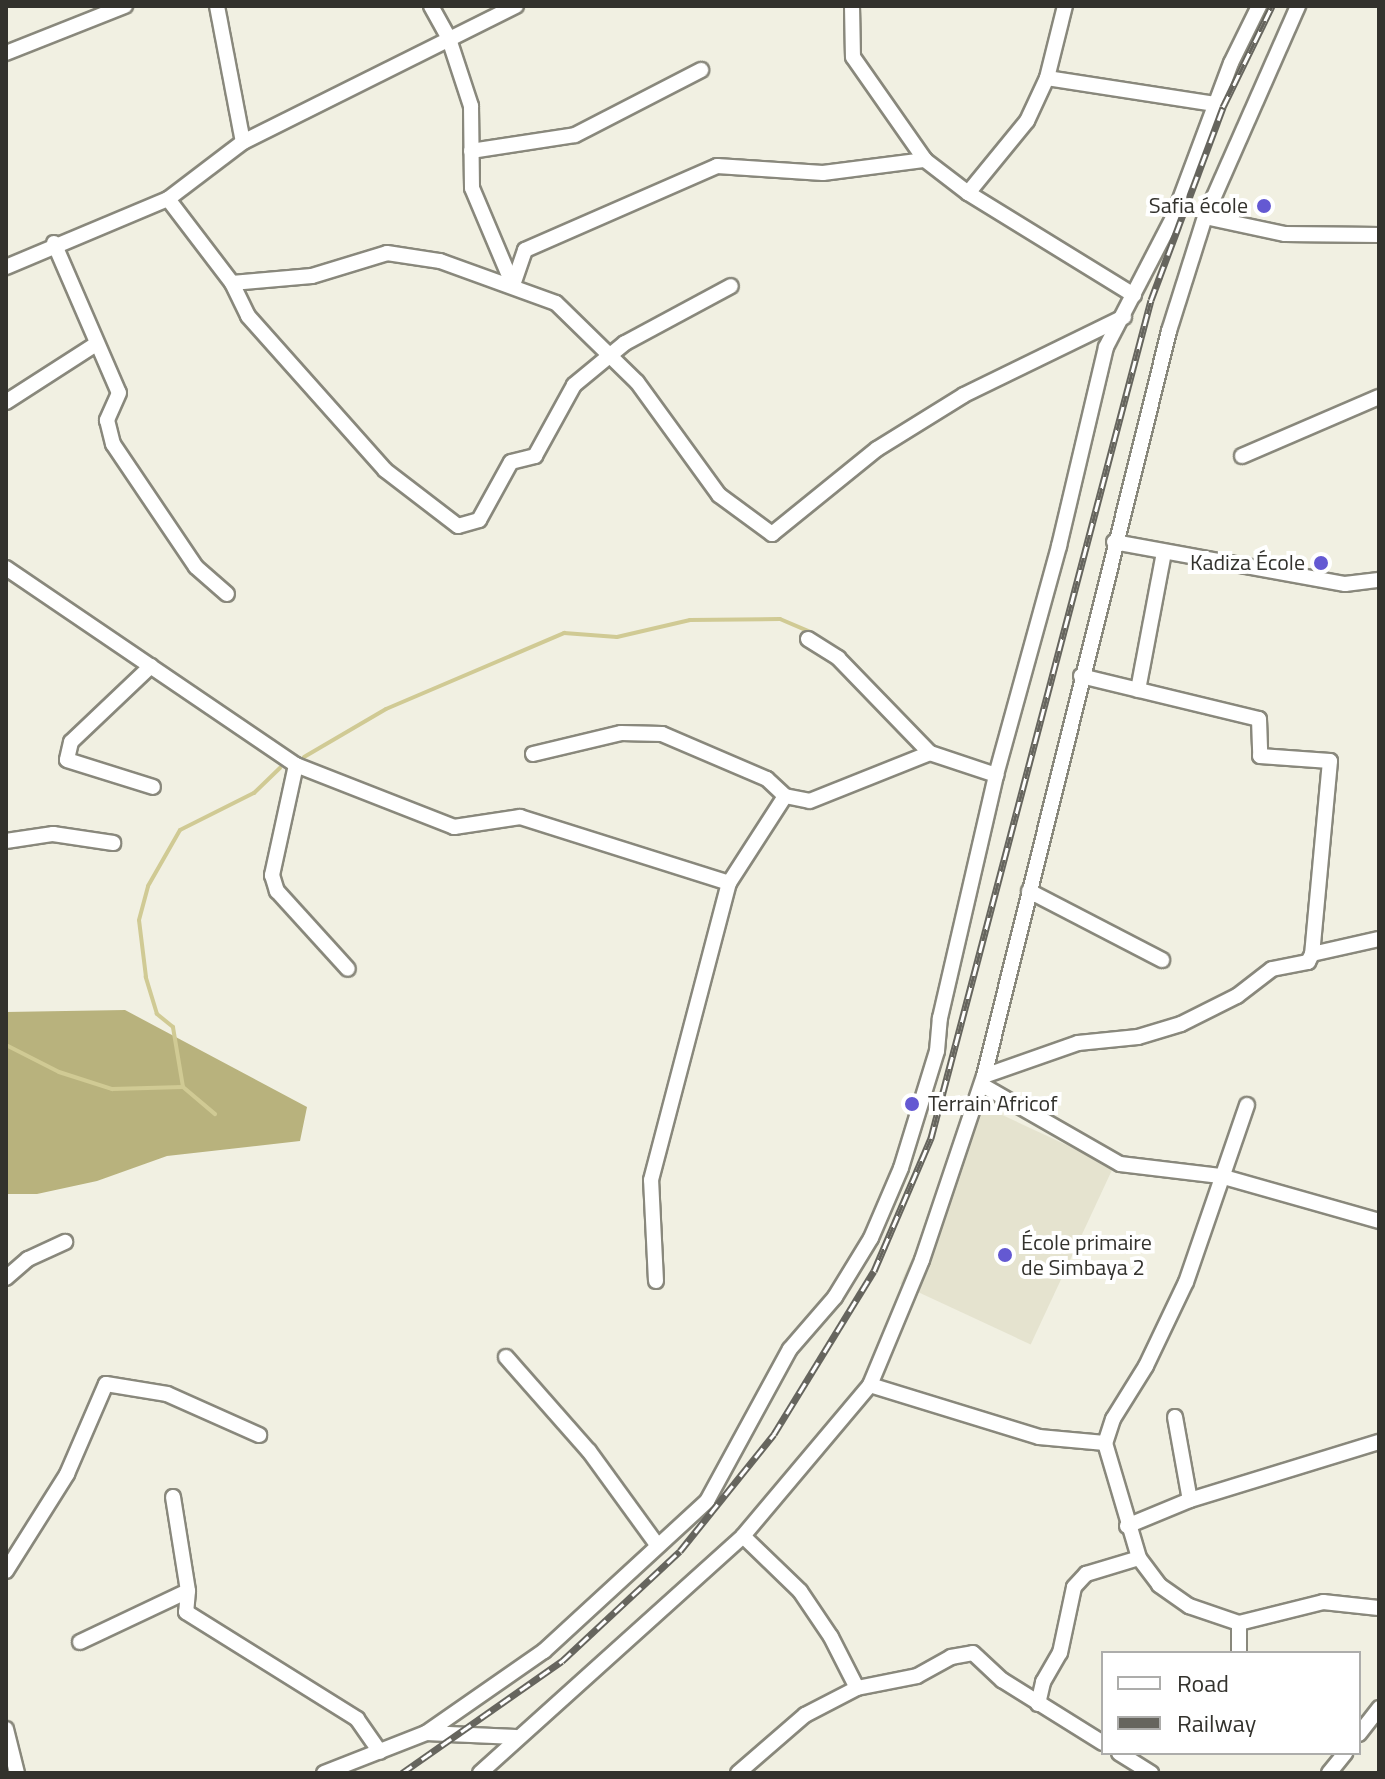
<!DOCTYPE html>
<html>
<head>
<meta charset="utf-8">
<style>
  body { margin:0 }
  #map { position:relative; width:1385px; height:1779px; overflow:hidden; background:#f1f0e2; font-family:"Titillium Web",sans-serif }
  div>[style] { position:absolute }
  .built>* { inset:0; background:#e5e3cf; transform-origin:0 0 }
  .forest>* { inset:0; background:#b8b27d }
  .stream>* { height:4px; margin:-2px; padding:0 2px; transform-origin:2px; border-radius:2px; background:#d0ca94 }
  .roads { filter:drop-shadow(2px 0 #89887c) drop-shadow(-2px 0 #89887c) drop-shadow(0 2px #89887c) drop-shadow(0 -2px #89887c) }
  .minor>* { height:14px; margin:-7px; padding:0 7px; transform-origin:7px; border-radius:7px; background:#fff }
  .rail>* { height:7px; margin-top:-3.5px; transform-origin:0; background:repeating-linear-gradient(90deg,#fff 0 12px,#66655e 0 24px); box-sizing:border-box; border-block:2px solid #66655e }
  .dots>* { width:22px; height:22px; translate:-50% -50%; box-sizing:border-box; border:4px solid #fff; border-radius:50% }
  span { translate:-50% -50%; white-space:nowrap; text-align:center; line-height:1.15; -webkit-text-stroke:8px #fff; paint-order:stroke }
  .poi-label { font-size:22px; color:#33322d }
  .right { translate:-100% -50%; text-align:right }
  .left { translate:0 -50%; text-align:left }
  .frame { position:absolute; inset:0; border:8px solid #33322d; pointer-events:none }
  .legend { position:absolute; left:1101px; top:1651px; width:260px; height:104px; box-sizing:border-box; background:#fff; border:2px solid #adadab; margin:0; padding:10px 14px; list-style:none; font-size:24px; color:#33322d }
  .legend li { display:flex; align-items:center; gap:16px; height:40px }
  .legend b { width:40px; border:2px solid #adadab }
</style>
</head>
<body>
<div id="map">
  <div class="built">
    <i style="left:983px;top:1106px;width:144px;height:196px;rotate:25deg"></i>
  </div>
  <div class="forest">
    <i style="clip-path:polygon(125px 1010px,307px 1107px,300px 1141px,167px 1156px,97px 1181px,37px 1194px,6px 1194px,6px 1012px)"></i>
  </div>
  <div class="stream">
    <i style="left:304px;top:757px;width:95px;rotate:-30.3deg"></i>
    <i style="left:386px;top:709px;width:194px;rotate:-23.1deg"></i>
    <i style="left:564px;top:633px;width:53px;rotate:4.3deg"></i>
    <i style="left:617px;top:637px;width:75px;rotate:-13.1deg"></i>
    <i style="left:690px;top:620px;width:90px;rotate:-0.6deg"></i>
    <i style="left:780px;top:619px;width:34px;rotate:23deg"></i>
    <i style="left:6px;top:1045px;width:59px;rotate:27deg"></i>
    <i style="left:59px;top:1072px;width:56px;rotate:17.8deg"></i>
    <i style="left:112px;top:1089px;width:71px;rotate:-1.6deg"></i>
    <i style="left:183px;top:1087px;width:42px;rotate:40.2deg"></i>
    <i style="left:183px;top:1087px;width:61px;rotate:-99.5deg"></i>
    <i style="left:173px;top:1027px;width:21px;rotate:-141deg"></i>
    <i style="left:157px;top:1014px;width:39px;rotate:-107deg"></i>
    <i style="left:146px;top:977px;width:57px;rotate:-97deg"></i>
    <i style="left:139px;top:920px;width:35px;rotate:-75deg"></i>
    <i style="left:148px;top:886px;width:64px;rotate:-60.3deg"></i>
    <i style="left:180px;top:830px;width:83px;rotate:-26.6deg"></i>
    <i style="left:254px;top:793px;width:36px;rotate:-44deg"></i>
  </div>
  <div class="roads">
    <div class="minor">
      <i style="left:217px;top:6px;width:138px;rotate:79.2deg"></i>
      <i style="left:431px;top:6px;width:38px;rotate:61deg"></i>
      <i style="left:449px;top:39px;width:71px;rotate:71.8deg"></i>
      <i style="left:471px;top:106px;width:82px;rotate:89.3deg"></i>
      <i style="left:472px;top:188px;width:105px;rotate:67.1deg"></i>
      <i style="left:852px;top:6px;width:51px;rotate:88.9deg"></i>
      <i style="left:853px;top:57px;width:126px;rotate:55deg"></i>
      <i style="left:925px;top:160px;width:54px;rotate:37.5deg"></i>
      <i style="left:968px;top:193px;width:195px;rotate:31.6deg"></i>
      <i style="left:6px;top:53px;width:128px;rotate:-21.6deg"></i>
      <i style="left:1047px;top:78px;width:170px;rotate:8.8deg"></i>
      <i style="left:471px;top:151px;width:105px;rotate:-8.7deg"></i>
      <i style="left:575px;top:135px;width:142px;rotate:-27.3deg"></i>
      <i style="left:968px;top:193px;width:93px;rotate:-50.7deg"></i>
      <i style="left:1027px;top:121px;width:47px;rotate:-65.1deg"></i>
      <i style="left:1047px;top:78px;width:74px;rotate:-76deg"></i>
      <i style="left:168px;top:199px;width:106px;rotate:52.7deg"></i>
      <i style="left:232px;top:283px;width:37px;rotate:64deg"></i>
      <i style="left:248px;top:316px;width:206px;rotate:48.3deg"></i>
      <i style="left:385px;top:470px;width:92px;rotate:37.5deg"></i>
      <i style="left:458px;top:526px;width:22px;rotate:-16deg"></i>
      <i style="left:479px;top:520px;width:66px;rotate:-61.1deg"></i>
      <i style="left:511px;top:462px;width:25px;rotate:-14deg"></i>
      <i style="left:535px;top:456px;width:81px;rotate:-61.2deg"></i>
      <i style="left:574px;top:385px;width:66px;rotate:-39.5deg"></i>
      <i style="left:625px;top:343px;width:120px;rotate:-28.3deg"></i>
      <i style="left:1205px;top:217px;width:82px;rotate:12deg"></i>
      <i style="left:1285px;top:234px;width:94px;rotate:0.6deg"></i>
      <i style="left:54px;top:243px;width:163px;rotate:66.6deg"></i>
      <i style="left:119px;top:393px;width:30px;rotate:114deg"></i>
      <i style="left:107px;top:420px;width:25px;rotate:76deg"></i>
      <i style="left:113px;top:444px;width:148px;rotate:56deg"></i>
      <i style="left:196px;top:567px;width:41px;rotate:41.1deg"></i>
      <i style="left:6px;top:267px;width:176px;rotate:-22.8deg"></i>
      <i style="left:168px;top:199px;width:94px;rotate:-37.2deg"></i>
      <i style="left:243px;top:142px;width:305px;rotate:-26.5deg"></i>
      <i style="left:232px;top:283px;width:80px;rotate:-5deg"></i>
      <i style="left:312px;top:276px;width:78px;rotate:-17deg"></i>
      <i style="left:387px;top:253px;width:54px;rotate:8.6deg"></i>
      <i style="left:440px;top:261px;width:123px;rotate:19.9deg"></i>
      <i style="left:556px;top:303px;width:113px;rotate:44.3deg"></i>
      <i style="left:637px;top:382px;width:140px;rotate:54deg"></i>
      <i style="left:719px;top:495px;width:66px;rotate:36.3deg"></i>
      <i style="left:772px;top:534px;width:135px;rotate:-39deg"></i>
      <i style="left:877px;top:449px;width:102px;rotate:-31.8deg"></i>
      <i style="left:964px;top:395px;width:178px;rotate:-26deg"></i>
      <i style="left:513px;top:285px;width:37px;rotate:-71deg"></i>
      <i style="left:525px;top:250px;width:210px;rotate:-23.6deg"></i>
      <i style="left:717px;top:166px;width:106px;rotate:3.8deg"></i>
      <i style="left:823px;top:173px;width:103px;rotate:-7.3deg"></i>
      <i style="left:6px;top:402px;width:107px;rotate:-32.8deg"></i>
      <i style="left:1242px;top:456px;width:149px;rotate:-23.3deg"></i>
      <i style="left:1114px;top:542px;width:235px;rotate:10.3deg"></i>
      <i style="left:1345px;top:584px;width:34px;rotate:-7deg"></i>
      <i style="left:6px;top:568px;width:351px;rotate:34.2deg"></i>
      <i style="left:296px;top:765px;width:170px;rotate:21.4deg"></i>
      <i style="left:454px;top:827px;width:67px;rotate:-8.6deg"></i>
      <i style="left:520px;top:817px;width:219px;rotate:17.5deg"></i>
      <i style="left:808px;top:639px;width:36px;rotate:32deg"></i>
      <i style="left:838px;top:658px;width:132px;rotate:45.9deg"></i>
      <i style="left:930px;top:753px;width:70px;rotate:18.4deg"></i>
      <i style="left:151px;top:666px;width:110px;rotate:136.5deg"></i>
      <i style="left:71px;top:742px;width:18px;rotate:103deg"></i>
      <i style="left:67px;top:760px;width:90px;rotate:17.4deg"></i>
      <i style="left:1081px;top:676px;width:183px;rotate:13.6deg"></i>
      <i style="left:1259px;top:719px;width:37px;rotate:88deg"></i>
      <i style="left:1260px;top:756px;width:70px;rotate:4.1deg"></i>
      <i style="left:1330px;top:761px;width:194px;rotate:95.3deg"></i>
      <i style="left:1312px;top:954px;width:69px;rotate:-12.6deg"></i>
      <i style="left:1138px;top:690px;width:140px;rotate:-79.3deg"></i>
      <i style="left:533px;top:754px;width:90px;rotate:-13.4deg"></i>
      <i style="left:621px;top:733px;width:41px;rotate:1.4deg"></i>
      <i style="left:662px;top:734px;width:114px;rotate:23.2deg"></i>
      <i style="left:767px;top:779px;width:25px;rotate:43deg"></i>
      <i style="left:296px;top:765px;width:113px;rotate:102.3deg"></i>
      <i style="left:272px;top:875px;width:17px;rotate:73deg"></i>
      <i style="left:277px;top:891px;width:105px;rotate:47.7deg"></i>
      <i style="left:6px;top:841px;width:48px;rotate:-8.5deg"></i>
      <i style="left:53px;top:834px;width:61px;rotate:8.5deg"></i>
      <i style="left:1029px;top:891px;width:150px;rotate:27.4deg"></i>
      <i style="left:984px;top:1076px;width:100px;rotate:-19.3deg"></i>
      <i style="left:1078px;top:1043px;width:60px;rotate:-5.7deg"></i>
      <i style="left:1138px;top:1037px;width:45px;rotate:-16.8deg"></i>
      <i style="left:1181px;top:1024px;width:63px;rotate:-26.6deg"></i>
      <i style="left:1237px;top:996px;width:44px;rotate:-37.6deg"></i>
      <i style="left:1272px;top:969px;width:37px;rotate:-11deg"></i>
      <i style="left:1308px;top:962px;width:9px;rotate:-63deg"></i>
      <i style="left:982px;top:1085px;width:159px;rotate:29.8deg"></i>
      <i style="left:1120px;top:1164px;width:101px;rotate:6.8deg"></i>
      <i style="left:1220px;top:1176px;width:165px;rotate:15.8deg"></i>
      <i style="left:1247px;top:1105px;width:187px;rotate:109deg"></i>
      <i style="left:1186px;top:1282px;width:93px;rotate:115.5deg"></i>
      <i style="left:1146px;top:1366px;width:62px;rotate:121.9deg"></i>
      <i style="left:1113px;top:1419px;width:25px;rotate:108deg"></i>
      <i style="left:1105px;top:1443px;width:120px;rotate:73.5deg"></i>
      <i style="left:1139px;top:1558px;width:34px;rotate:53deg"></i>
      <i style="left:1159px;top:1585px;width:37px;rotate:35deg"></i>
      <i style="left:1189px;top:1606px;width:53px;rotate:18.8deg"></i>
      <i style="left:1239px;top:1623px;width:87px;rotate:-14deg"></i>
      <i style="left:1323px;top:1602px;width:56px;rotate:6.1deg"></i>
      <i style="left:6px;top:1278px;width:29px;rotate:-41deg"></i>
      <i style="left:28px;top:1259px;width:41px;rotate:-24.7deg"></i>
      <i style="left:656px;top:1281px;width:101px;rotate:-92.8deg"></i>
      <i style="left:651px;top:1180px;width:307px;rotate:-75.3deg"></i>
      <i style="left:729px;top:883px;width:103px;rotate:-57.2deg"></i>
      <i style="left:785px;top:796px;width:25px;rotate:11deg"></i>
      <i style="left:810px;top:801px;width:129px;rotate:-21.8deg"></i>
      <i style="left:506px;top:1357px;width:125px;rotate:48.6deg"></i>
      <i style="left:589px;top:1451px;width:117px;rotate:54deg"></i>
      <i style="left:870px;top:1385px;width:177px;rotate:17.1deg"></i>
      <i style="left:1039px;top:1437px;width:66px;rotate:5.2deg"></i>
      <i style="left:1175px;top:1417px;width:84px;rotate:79.8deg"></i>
      <i style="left:173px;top:1497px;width:95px;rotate:80.9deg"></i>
      <i style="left:188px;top:1591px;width:21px;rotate:95deg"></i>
      <i style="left:186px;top:1612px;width:202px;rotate:32deg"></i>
      <i style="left:357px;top:1719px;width:40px;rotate:55.1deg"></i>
      <i style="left:1127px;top:1526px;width:68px;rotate:-22.4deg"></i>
      <i style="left:1190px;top:1500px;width:198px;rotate:-17.1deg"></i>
      <i style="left:743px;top:1536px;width:79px;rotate:44deg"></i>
      <i style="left:800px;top:1591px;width:55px;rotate:56deg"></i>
      <i style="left:831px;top:1637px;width:57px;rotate:63deg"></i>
      <i style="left:857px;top:1688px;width:61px;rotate:-11.3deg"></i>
      <i style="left:917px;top:1676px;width:39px;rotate:-29deg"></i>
      <i style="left:951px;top:1657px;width:22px;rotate:-10deg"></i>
      <i style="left:973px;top:1653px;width:40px;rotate:43deg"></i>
      <i style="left:1002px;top:1680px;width:119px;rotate:32deg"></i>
      <i style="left:6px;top:1571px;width:115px;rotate:-57.8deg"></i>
      <i style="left:67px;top:1474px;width:98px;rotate:-66.6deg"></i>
      <i style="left:106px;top:1384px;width:62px;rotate:9.3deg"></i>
      <i style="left:167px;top:1394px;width:101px;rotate:24deg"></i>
      <i style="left:1239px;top:1623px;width:30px;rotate:90deg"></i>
      <i style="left:80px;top:1642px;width:119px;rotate:-25.3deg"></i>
      <i style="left:1038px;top:1704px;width:23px;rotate:-77deg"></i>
      <i style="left:1043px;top:1682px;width:34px;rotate:-60deg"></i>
      <i style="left:1060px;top:1653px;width:67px;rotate:-78deg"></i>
      <i style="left:1074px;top:1587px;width:18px;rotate:-47deg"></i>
      <i style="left:1086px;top:1574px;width:55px;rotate:-16.8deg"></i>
      <i style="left:6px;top:1729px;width:45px;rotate:76deg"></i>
      <i style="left:426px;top:1733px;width:90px;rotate:2.5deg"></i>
      <i style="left:1359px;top:1734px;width:33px;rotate:-52deg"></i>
      <i style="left:1119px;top:1753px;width:38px;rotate:32deg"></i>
      <i style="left:324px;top:1773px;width:110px;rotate:-21.4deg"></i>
      <i style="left:426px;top:1733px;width:144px;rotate:-34.8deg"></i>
      <i style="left:544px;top:1651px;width:222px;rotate:-42.6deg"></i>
      <i style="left:707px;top:1501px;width:173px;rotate:-61.4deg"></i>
      <i style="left:790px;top:1349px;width:69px;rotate:-49.1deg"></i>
      <i style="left:835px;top:1297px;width:69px;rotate:-58.6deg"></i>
      <i style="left:871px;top:1238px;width:76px;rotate:-66.8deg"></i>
      <i style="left:901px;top:1168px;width:122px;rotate:-72.9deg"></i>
      <i style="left:937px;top:1051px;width:33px;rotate:-85deg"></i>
      <i style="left:940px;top:1018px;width:249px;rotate:-77deg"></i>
      <i style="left:996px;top:775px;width:238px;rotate:-74.6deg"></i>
      <i style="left:1059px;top:546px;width:204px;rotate:-76.7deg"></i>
      <i style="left:1106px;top:347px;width:145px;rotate:-62.6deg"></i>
      <i style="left:1173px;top:218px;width:165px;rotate:-69.5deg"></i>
      <i style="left:1231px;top:63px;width:64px;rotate:-63.8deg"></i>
      <i style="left:480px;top:1773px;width:354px;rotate:-42deg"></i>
      <i style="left:743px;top:1536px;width:197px;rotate:-49.9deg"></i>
      <i style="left:870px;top:1385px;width:135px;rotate:-67.4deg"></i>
      <i style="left:922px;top:1260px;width:194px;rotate:-71.4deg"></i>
      <i style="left:984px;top:1076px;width:768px;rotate:-76.05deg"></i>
      <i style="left:1169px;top:331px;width:120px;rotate:-72.5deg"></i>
      <i style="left:1205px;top:217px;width:231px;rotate:-66.2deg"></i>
      <i style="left:738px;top:1773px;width:89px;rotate:-40.9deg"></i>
      <i style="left:805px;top:1715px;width:59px;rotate:-27.4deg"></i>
      <i style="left:1329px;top:1773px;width:26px;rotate:-51deg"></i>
    </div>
  </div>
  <div class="rail">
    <i style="left:402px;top:1773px;width:195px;rotate:-35deg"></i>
    <i style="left:562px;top:1661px;width:161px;rotate:-43deg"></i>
    <i style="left:680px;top:1551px;width:150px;rotate:-51.2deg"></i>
    <i style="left:774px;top:1434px;width:191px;rotate:-58.5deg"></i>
    <i style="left:874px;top:1271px;width:145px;rotate:-66.8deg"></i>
    <i style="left:931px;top:1138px;width:866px;rotate:-75.29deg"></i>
    <i style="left:1151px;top:300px;width:206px;rotate:-69.5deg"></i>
    <i style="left:1223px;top:107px;width:112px;rotate:-64.1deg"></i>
  </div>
  <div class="dots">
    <i style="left:1264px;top:206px;background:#6459d2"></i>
    <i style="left:1321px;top:563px;background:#6459d2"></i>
    <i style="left:912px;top:1104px;background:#6459d2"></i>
    <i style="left:1005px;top:1255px;background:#6459d2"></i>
  </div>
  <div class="poi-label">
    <span class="right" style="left:1248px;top:206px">Safia école</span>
    <span class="right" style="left:1305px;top:563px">Kadiza École</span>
    <span class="left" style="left:928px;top:1104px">Terrain Africof</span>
    <span class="left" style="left:1021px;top:1255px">École primaire<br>de Simbaya 2</span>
  </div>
  <div class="frame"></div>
  <ul class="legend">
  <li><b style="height:10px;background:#fff"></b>Road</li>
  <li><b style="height:10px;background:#66655e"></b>Railway</li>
  </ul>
</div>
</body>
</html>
